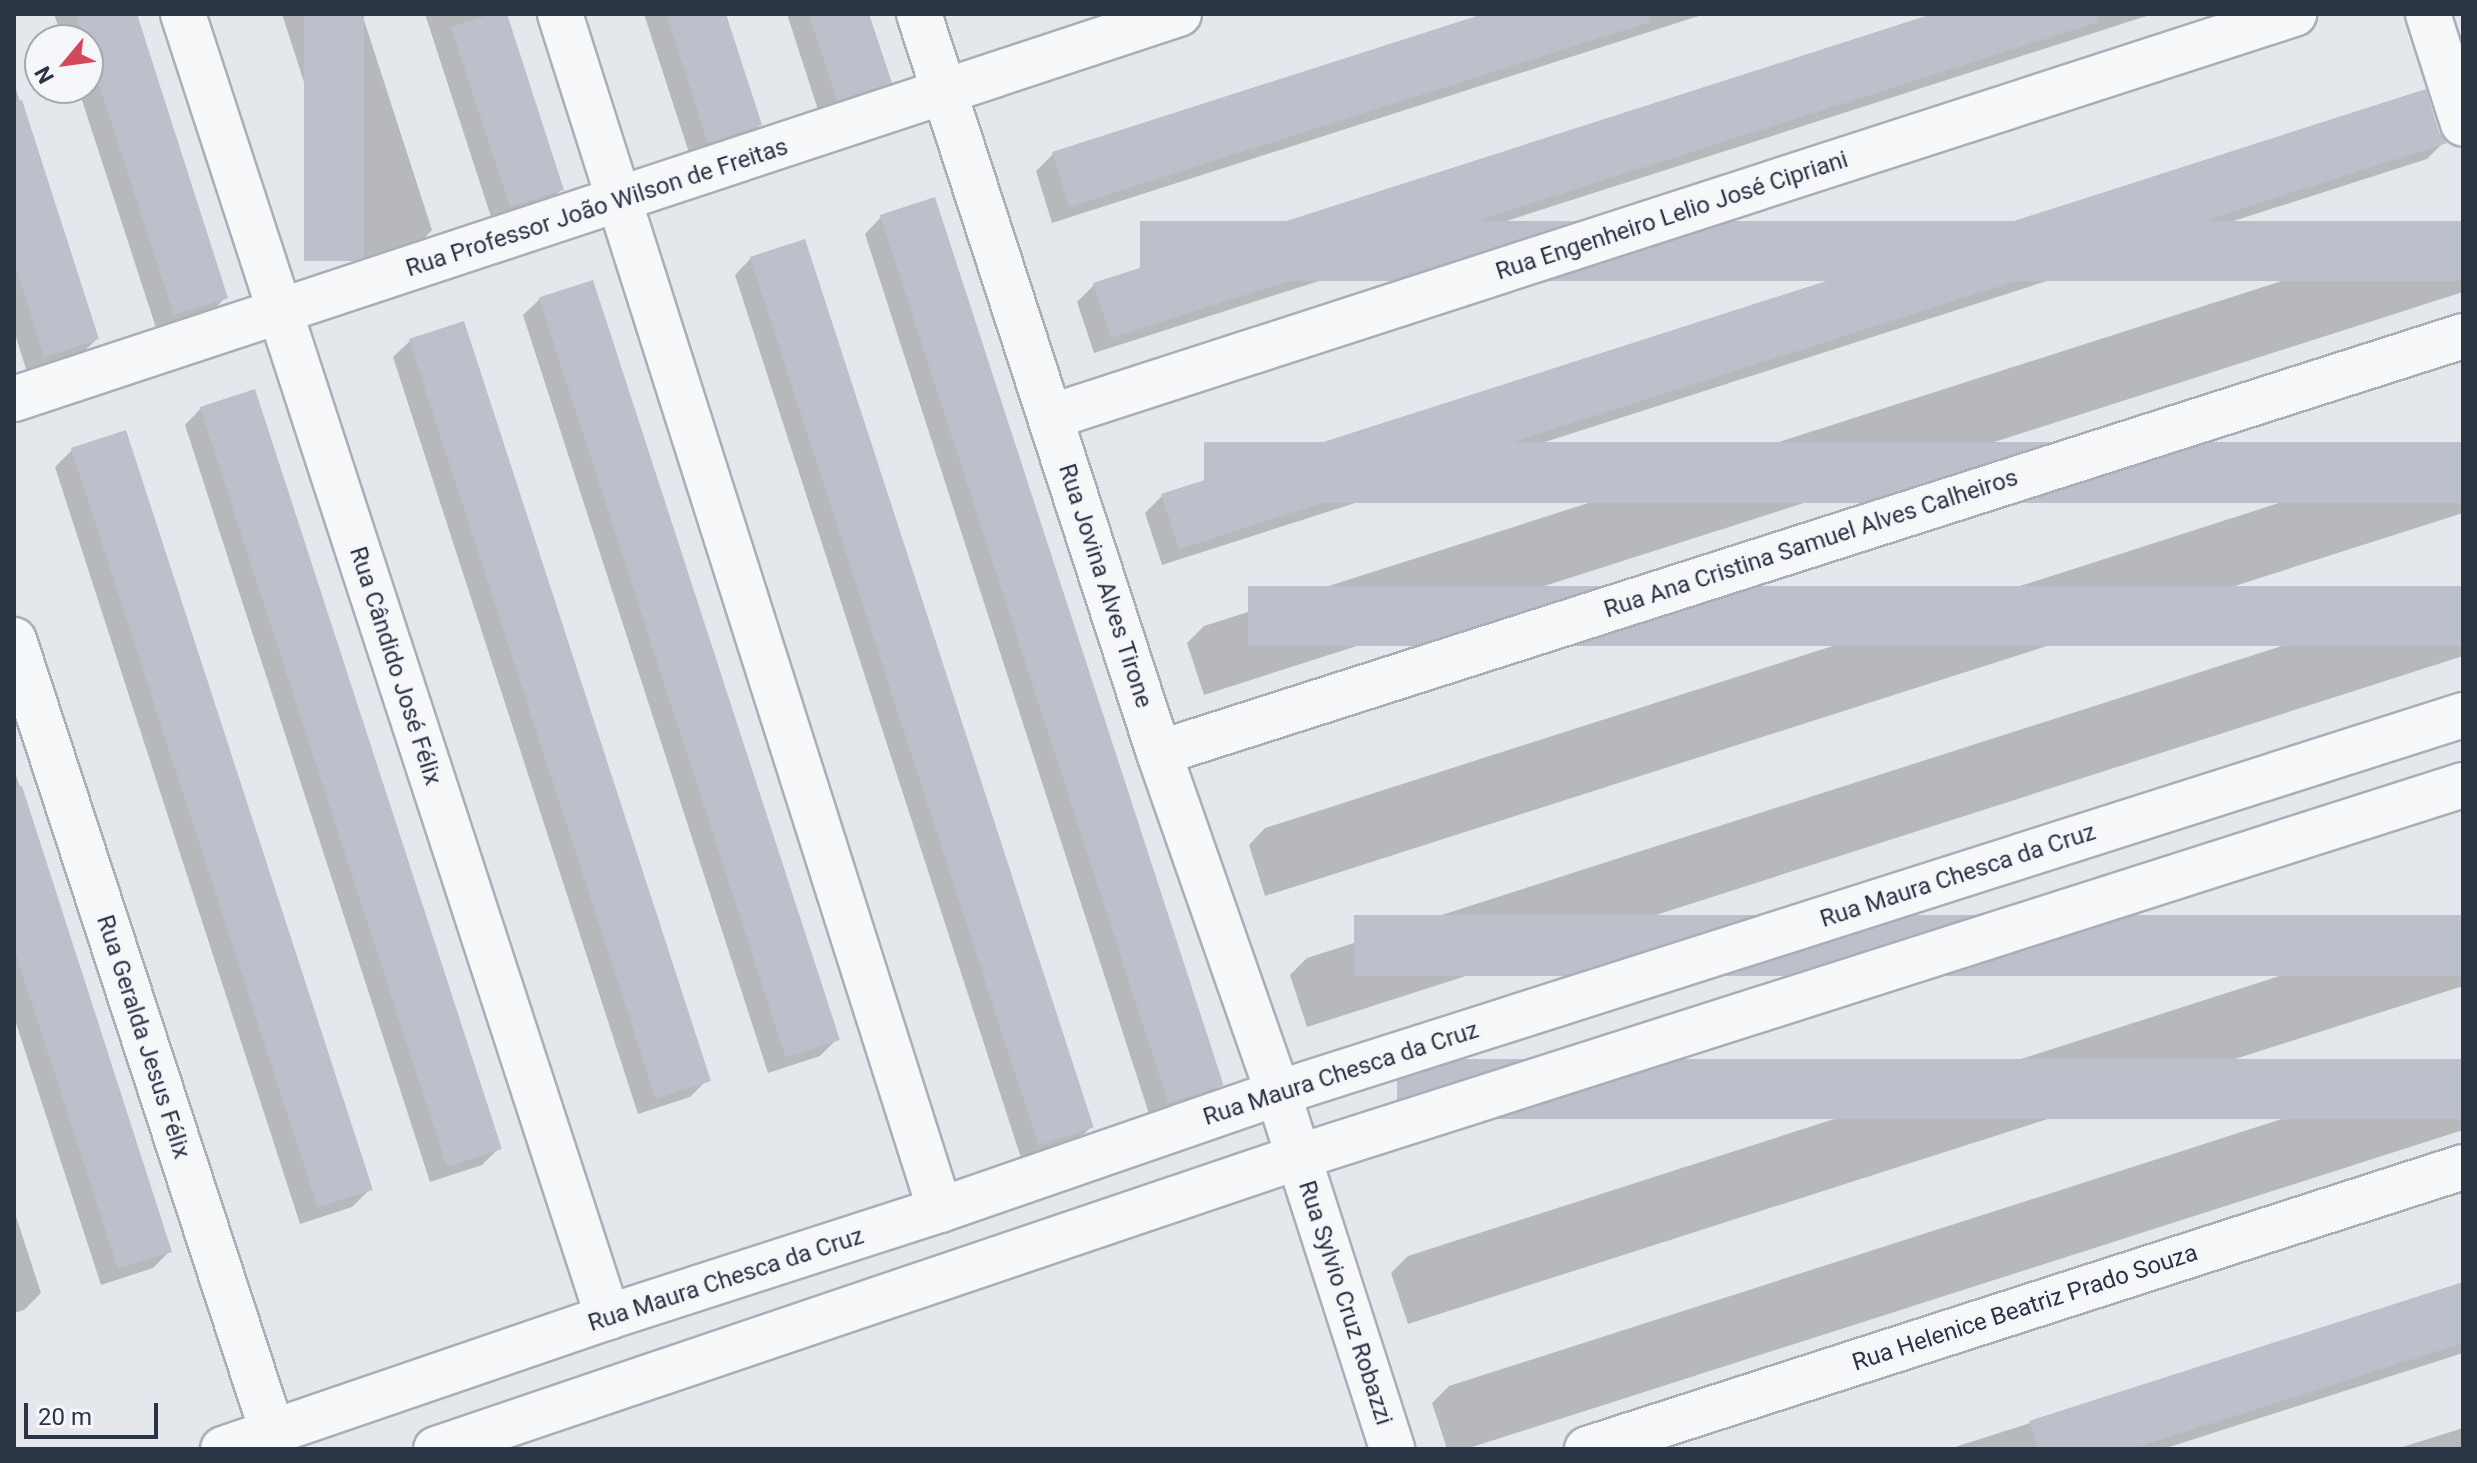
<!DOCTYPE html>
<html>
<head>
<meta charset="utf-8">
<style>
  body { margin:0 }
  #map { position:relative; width:2477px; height:1463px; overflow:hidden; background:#e4e7ec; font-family:Roboto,sans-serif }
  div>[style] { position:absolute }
  .shadow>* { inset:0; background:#0003 }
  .building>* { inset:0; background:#bbc0ca; transform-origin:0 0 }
  .roads { filter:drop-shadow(2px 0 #a9aeb7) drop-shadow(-2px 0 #a9aeb7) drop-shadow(0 2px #a9aeb7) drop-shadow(0 -2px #a9aeb7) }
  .minor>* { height:44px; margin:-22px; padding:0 22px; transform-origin:22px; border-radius:22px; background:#f7f8fa }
  .tertiary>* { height:44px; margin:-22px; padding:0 22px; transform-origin:22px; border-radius:22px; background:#f7f8fa }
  span { translate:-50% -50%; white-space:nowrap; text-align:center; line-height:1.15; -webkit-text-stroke:6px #f4f6f9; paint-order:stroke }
  .street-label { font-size:24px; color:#2b3445 }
  .frame { position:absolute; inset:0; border:16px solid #2b3445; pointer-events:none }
  .north { position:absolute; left:24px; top:24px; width:80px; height:80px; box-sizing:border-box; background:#f4f6f9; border:2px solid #a4a8b1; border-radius:50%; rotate:241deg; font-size:22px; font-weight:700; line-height:32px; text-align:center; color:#2b3445 }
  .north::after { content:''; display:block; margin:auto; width:28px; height:36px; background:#d1495b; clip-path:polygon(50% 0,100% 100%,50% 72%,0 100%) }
  .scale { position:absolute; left:24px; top:1403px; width:134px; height:36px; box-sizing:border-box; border:4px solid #2b3445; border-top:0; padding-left:10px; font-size:24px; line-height:28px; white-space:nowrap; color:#2b3445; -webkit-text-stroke:6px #f4f6f9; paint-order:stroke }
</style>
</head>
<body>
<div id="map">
  <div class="shadow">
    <i style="clip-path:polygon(54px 14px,134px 14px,226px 297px,209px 314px,157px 331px,78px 88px,88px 88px,88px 40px,63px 40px)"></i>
    <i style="clip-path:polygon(282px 14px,362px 14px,432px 230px,416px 247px,363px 265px)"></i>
    <i style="clip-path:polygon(425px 14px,505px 14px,562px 189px,545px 206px,493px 223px)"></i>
    <i style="clip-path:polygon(644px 14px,724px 14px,760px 125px,743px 142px,691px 159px)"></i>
    <i style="clip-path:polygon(787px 14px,867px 14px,889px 82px,872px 99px,820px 116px)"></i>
    <i style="clip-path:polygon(1491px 14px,1705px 14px,1052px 223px,1036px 171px,1053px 154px)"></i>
    <i style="clip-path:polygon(1939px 14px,2153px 14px,1094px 353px,1077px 302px,1094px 285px)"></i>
    <i style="clip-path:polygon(14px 83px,97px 339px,80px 355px,27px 372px,14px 331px)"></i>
    <i style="clip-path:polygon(2437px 132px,2444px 142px,2427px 159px,1162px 565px,1145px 513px,1162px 496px)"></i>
    <i style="clip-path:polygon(881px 217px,1220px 1085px,1203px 1102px,1151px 1120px,865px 234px)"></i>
    <i style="clip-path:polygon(2463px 223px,2463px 292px,1204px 695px,1187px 643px,1204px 626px)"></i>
    <i style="clip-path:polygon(751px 258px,1091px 1127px,1074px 1144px,1022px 1161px,735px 275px)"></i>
    <i style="clip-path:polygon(540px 299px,837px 1039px,820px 1056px,768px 1073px,523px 315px)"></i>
    <i style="clip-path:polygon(410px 341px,707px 1080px,690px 1097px,638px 1114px,393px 357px)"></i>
    <i style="clip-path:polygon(201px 408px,499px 1148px,482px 1165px,430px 1182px,185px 425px)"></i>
    <i style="clip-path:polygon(2463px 444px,2463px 513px,1265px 896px,1249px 845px,1265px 828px)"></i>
    <i style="clip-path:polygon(72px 450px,369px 1190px,352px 1207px,300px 1224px,55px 467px)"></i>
    <i style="clip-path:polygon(2463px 588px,2463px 656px,1307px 1027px,1290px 975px,1307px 958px)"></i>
    <i style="clip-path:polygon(14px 769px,170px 1251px,153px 1268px,101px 1285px,14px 1017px)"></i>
    <i style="clip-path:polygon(2463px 917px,2463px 986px,1408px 1324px,1391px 1273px,1408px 1256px)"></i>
    <i style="clip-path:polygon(2463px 1061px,2463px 1130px,1466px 1449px,1447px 1449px,1432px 1403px,1449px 1386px)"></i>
    <i style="clip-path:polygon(14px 1210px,41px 1293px,24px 1310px,14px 1313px)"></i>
    <i style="clip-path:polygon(2463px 1284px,2463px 1353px,2163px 1449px,1949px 1449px)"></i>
    <i style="clip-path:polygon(2463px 1428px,2463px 1449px,2396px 1449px)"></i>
  </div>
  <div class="building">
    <i style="clip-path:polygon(76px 14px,137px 14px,228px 298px,174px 315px,88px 51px,88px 40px,84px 40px)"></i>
    <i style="left:304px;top:14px;width:60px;height:247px"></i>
    <i style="clip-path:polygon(492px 14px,507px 14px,564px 190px,510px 207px,451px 27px)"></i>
    <i style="clip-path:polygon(666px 14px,726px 14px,762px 125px,708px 143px)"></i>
    <i style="clip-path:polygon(809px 14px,869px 14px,892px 83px,837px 101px)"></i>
    <i style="clip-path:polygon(1483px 14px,1648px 14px,1650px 22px,1069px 207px,1052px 152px)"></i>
    <i style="clip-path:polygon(1932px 14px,2096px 14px,2098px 22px,1111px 338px,1093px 283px)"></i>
    <i style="clip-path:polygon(2426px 89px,2439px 132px,2447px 143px,1179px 549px,1161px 494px)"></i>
    <i style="clip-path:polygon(22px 100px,99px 339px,44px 357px,14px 262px,14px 102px)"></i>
    <i style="left:935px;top:197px;width:934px;height:58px;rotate:72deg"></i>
    <i style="left:2463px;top:221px;width:60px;height:1323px;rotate:90deg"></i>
    <i style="left:805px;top:239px;width:934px;height:58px;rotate:72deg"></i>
    <i style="left:593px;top:280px;width:799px;height:57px;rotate:72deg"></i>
    <i style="left:464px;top:321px;width:799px;height:58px;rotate:72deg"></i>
    <i style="left:255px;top:389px;width:799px;height:58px;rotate:72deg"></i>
    <i style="left:126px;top:430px;width:799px;height:58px;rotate:72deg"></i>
    <i style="left:2463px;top:442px;width:61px;height:1259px;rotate:90deg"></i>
    <i style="left:2463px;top:586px;width:60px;height:1215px;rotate:90deg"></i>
    <i style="clip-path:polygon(22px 786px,172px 1252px,118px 1269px,14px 948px,14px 787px)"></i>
    <i style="left:2463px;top:915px;width:61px;height:1109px;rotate:90deg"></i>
    <i style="left:2463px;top:1059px;width:60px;height:1066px;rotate:90deg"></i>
    <i style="clip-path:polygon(2463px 1282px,2463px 1343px,2132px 1449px,2038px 1449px,2029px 1421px)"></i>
  </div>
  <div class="roads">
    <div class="minor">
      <i style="left:183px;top:14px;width:1371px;rotate:71.94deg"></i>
      <i style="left:560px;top:14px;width:1255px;rotate:72.37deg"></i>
      <i style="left:919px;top:14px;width:777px;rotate:72.01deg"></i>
      <i style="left:1159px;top:753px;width:360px;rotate:70.7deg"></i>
      <i style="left:1278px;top:1093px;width:374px;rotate:72.2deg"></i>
      <i style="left:2428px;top:14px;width:115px;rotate:72.3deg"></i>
      <i style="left:14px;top:399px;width:1227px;rotate:-18.29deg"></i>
      <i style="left:1050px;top:417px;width:1308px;rotate:-17.95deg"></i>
      <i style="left:14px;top:640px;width:835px;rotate:71.93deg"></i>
      <i style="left:1159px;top:753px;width:1369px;rotate:-17.73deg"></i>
      <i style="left:1587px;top:1449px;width:920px;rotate:-17.84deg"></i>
    </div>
    <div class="tertiary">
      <i style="left:223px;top:1449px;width:407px;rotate:-18.9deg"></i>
      <i style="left:608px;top:1317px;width:349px;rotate:-17.9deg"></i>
      <i style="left:940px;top:1210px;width:358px;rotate:-19.1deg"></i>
      <i style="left:1278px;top:1093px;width:1244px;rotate:-17.69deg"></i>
      <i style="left:436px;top:1449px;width:910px;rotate:-18.71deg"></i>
      <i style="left:1298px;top:1157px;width:1223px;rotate:-17.71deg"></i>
    </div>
  </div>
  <div class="street-label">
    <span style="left:597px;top:208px;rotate:-18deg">Rua Professor João Wilson de Freitas</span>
    <span style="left:1672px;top:216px;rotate:-18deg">Rua Engenheiro Lelio José Cipriani</span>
    <span style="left:1811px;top:544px;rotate:-18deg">Rua Ana Cristina Samuel Alves Calheiros</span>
    <span style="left:1105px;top:586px;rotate:72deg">Rua Jovina Alves Tirone</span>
    <span style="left:395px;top:666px;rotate:72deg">Rua Cândido José Félix</span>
    <span style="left:1958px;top:876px;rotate:-18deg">Rua Maura Chesca da Cruz</span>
    <span style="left:143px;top:1037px;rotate:72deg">Rua Geralda Jesus Félix</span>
    <span style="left:1341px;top:1074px;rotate:-18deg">Rua Maura Chesca da Cruz</span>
    <span style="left:726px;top:1280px;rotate:-18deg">Rua Maura Chesca da Cruz</span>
    <span style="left:1345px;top:1303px;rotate:72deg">Rua Sylvio Cruz Robazzi</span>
    <span style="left:2025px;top:1308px;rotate:-18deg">Rua Helenice Beatriz Prado Souza</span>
  </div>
  <div class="frame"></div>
  <div class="north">N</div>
  <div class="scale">20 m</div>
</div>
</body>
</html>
